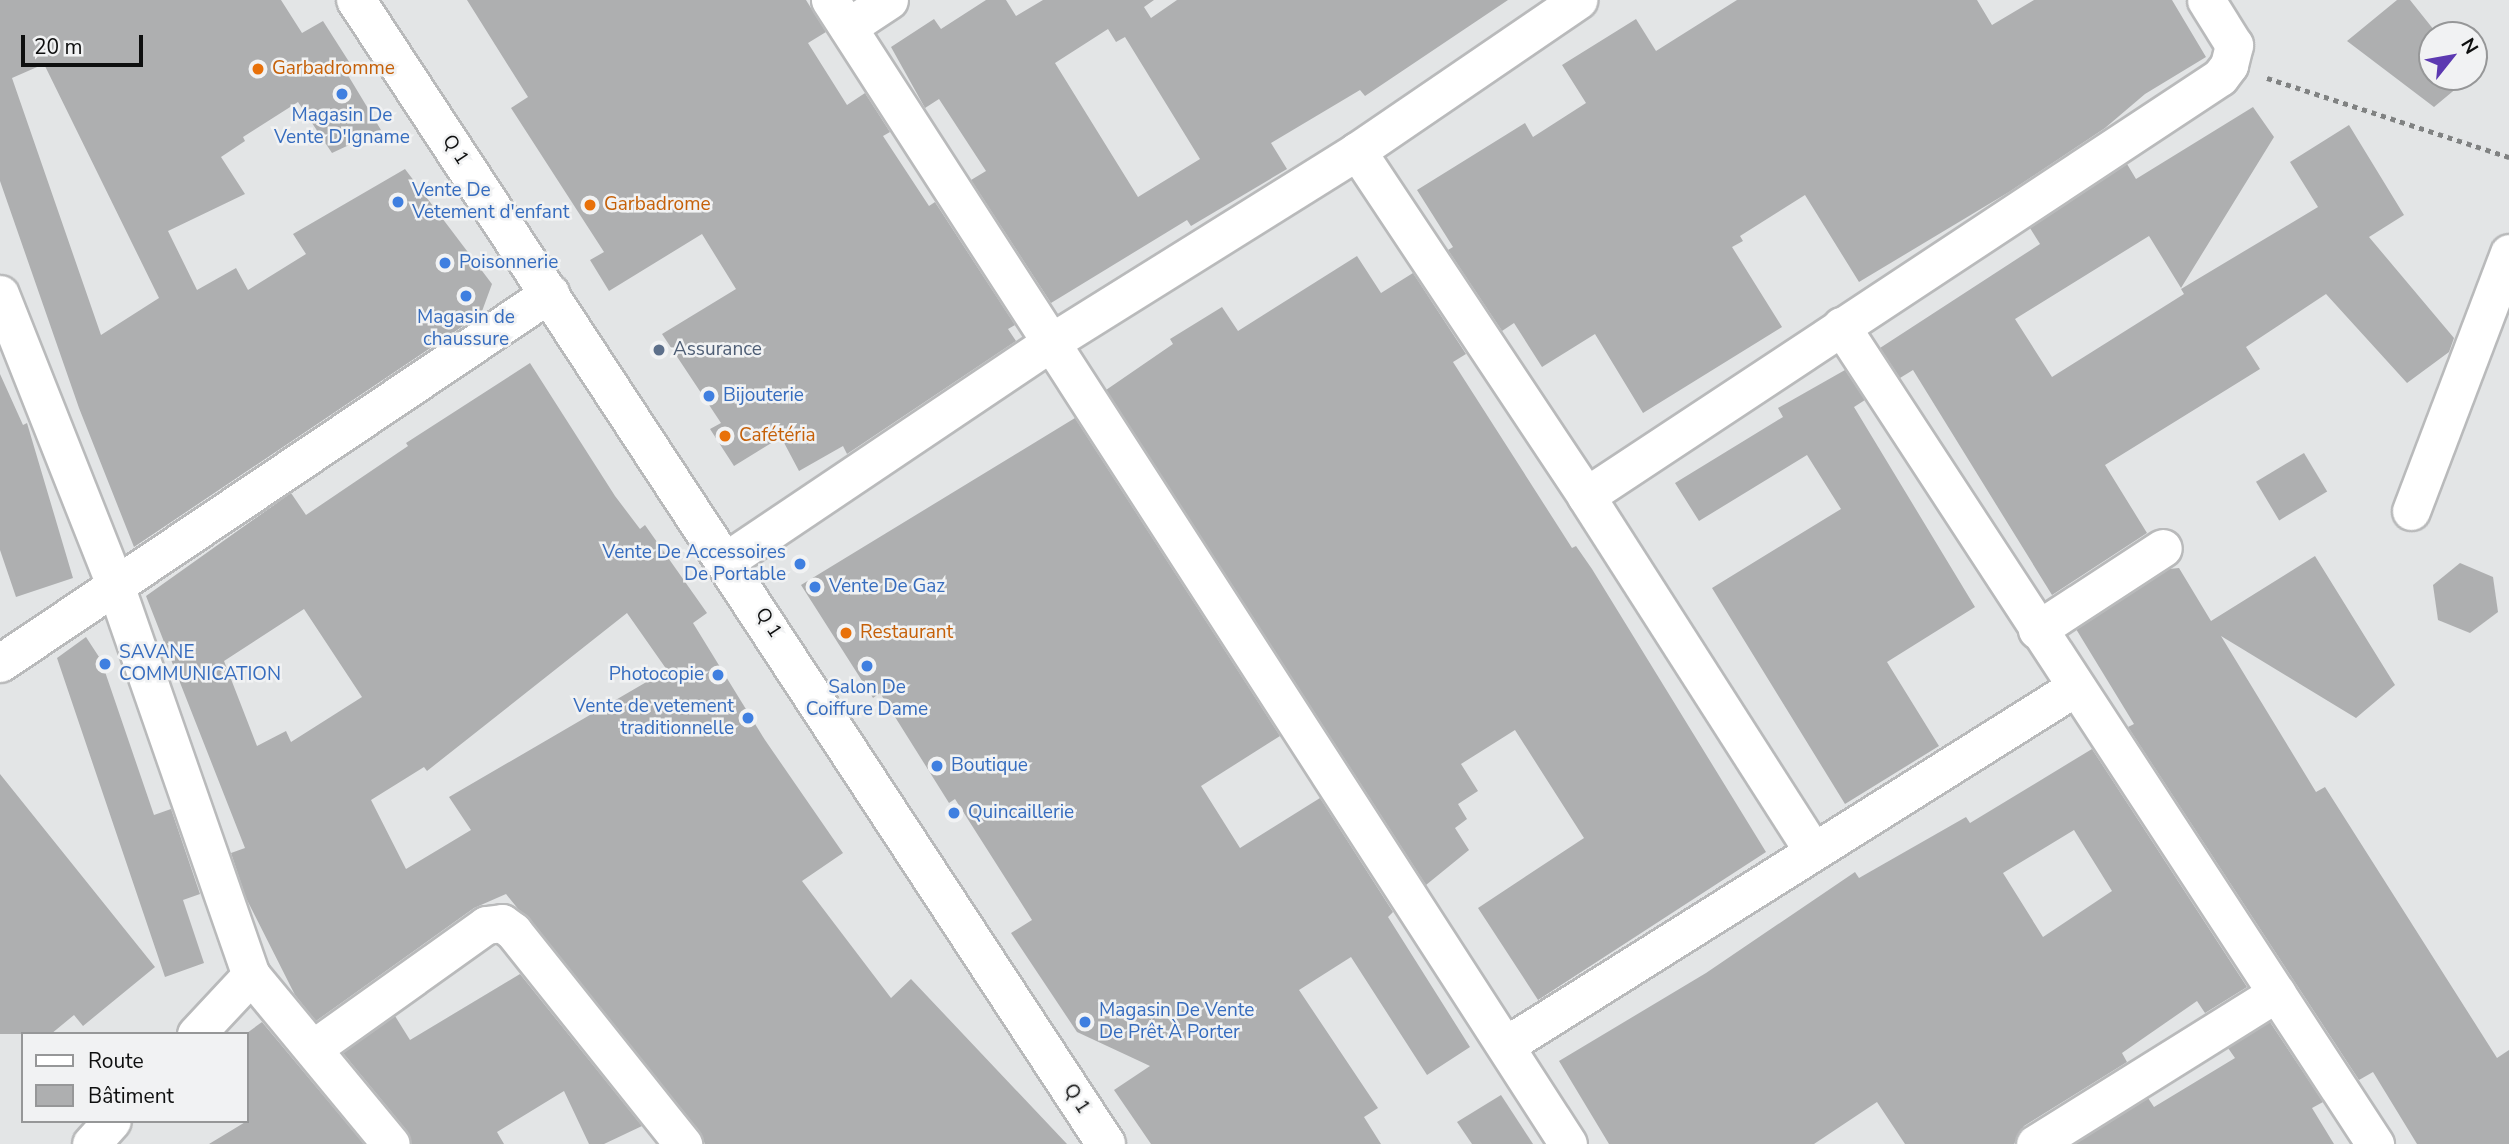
<!DOCTYPE html>
<html>
<head>
<meta charset="utf-8">
<style>
  body { margin:0 }
  #map { position:relative; width:2509px; height:1144px; overflow:hidden; background:#e3e5e6; font-family:"Nunito Sans",sans-serif }
  div>[style] { position:absolute }
  .building>* { inset:0; background:#aeafb0; transform-origin:0 0 }
  .path>* { height:4.5px; margin-top:-2.25px; transform-origin:0; background:repeating-linear-gradient(90deg,#808282 0 5px,transparent 0 10px) }
  .roads { filter:drop-shadow(2px 0 #b9babb) drop-shadow(-2px 0 #b9babb) drop-shadow(0 2px #b9babb) drop-shadow(0 -2px #b9babb) }
  .minor>* { height:37px; margin:-18.5px; padding:0 18.5px; transform-origin:18.5px; border-radius:18.5px; background:#fff }
  .tertiary>* { height:38px; margin:-19px; padding:0 19px; transform-origin:19px; border-radius:19px; background:#fff }
  .dots>* { width:19px; height:19px; translate:-50% -50%; box-sizing:border-box; border:4px solid #f1f2f3; border-radius:50% }
  span { translate:-50% -50%; white-space:nowrap; text-align:center; line-height:1.15; -webkit-text-stroke:5px #f1f2f3; paint-order:stroke }
  .food-label { font-size:19px; color:#c56008 }
  .left { translate:0 -50%; text-align:left }
  .shop-label { font-size:19px; color:#366cbe }
  .right { translate:-100% -50%; text-align:right }
  .street-label { font-size:19px; color:#0e0f0f }
  .service-label { font-size:19px; color:#4e5e75 }
  .legend { position:absolute; left:21px; top:1032px; width:228px; height:91px; box-sizing:border-box; background:#f1f2f3; border:2px solid #969798; margin:0; padding:9px 12px; list-style:none; font-size:21px; color:#0e0f0f }
  .legend li { display:flex; align-items:center; gap:14px; height:35px }
  .legend b { width:35px; border:2px solid #969798 }
  .north { position:absolute; left:2418px; top:21px; width:70px; height:70px; box-sizing:border-box; background:#f1f2f3; border:2px solid #969798; border-radius:50%; rotate:59deg; font-size:19px; font-weight:700; line-height:28px; text-align:center; color:#0e0f0f }
  .north::after { content:''; display:block; margin:auto; width:24px; height:32px; background:#5c39b1; clip-path:polygon(50% 0,100% 100%,50% 72%,0 100%) }
  .scale { position:absolute; left:21px; top:35px; width:122px; height:32px; box-sizing:border-box; border:4px solid #0e0f0f; border-top:0; padding-left:9px; font-size:21px; line-height:24px; white-space:nowrap; color:#0e0f0f; -webkit-text-stroke:5px #f1f2f3; paint-order:stroke }
</style>
</head>
<body>
<div id="map">
  <div class="building">
    <i style="clip-path:polygon(evenodd,0 0,281px 0,302px 33px,323px 21px,353px 68px,346px 72px,381px 130px,332px 153px,298px 102px,243px 137px,245px 141px,221px 157px,245px 194px,168px 231px,197px 290px,236px 268px,248px 290px,306px 254px,293px 234px,405px 169px,492px 284px,481px 314px,134px 547px,79px 408px,0 181px,0 0,44px 64px,159px 298px,101px 335px,12px 78px,44px 64px)"></i>
    <i style="clip-path:polygon(467px 0,806px 0,826px 32px,808px 43px,847px 105px,865px 93px,890px 132px,883px 136px,929px 206px,935px 202px,1015px 325px,1008px 329px,1016px 341px,847px 454px,843px 446px,799px 471px,781px 437px,734px 466px,710px 429px,721px 423px,662px 334px,736px 289px,702px 234px,609px 291px,590px 260px,604px 252px,511px 108px,528px 97px)"></i>
    <i style="clip-path:polygon(evenodd,986px 0,1006px 0,1016px 16px,1043px 0,1154px 0,1144px 7px,1151px 18px,1177px 0,1508px 0,1365px 96px,1360px 90px,1271px 143px,1287px 169px,1191px 226px,1187px 220px,1051px 303px,971px 180px,986px 171px,939px 99px,925px 108px,891px 47px,934px 19px,941px 29px,986px 0,1108px 29px,1116px 42px,1125px 37px,1200px 159px,1138px 197px,1055px 63px,1108px 29px)"></i>
    <i style="clip-path:polygon(1737px 0,1977px 0,1992px 25px,2034px 0,2172px 0,2206px 57px,2145px 94px,2105px 128px,2009px 192px,1859px 282px,1805px 195px,1740px 236px,1743px 241px,1732px 247px,1782px 327px,1643px 413px,1595px 334px,1542px 367px,1514px 323px,1502px 331px,1448px 250px,1453px 247px,1417px 190px,1525px 123px,1533px 137px,1586px 103px,1562px 65px,1636px 19px,1656px 51px)"></i>
    <i style="clip-path:polygon(2397px 0,2410px 0,2438px 35px,2432px 35px,2432px 77px,2470px 77px,2434px 107px,2347px 41px)"></i>
    <i style="clip-path:polygon(2253px 107px,2274px 137px,2181px 288px,2149px 236px,2015px 319px,2052px 377px,2184px 294px,2181px 289px,2318px 207px,2290px 162px,2349px 125px,2404px 215px,2369px 237px,2454px 338px,2449px 352px,2407px 383px,2326px 294px,2246px 347px,2260px 369px,2105px 465px,2147px 533px,2052px 595px,1913px 370px,1900px 378px,1880px 348px,2040px 244px,2030px 228px,2127px 164px,2136px 179px)"></i>
    <i style="clip-path:polygon(1357px 256px,1381px 293px,1413px 273px,1466px 354px,1453px 362px,1572px 548px,1576px 546px,1592px 569px,1766px 852px,1538px 1000px,1478px 908px,1584px 838px,1515px 730px,1461px 764px,1478px 791px,1458px 804px,1467px 819px,1455px 828px,1469px 850px,1426px 885px,1106px 390px,1173px 344px,1170px 339px,1222px 307px,1238px 331px)"></i>
    <i style="clip-path:polygon(evenodd,530px 363px,615px 496px,640px 529px,645px 525px,707px 613px,693px 623px,765px 740px,843px 853px,802px 881px,891px 998px,911px 979px,1067px 1144px,705px 1144px,699px 1131px,506px 894px,474px 908px,316px 1021px,295px 995px,246px 898px,231px 853px,245px 848px,146px 596px,291px 493px,306px 515px,408px 446px,406px 443px,530px 363px,304px 609px,362px 697px,291px 742px,286px 731px,257px 746px,224px 661px,304px 609px,530px 363px,627px 613px,667px 670px,449px 797px,471px 830px,406px 869px,371px 800px,424px 767px,427px 771px,627px 613px)"></i>
    <i style="clip-path:polygon(1845px 370px,1865px 400px,1854px 407px,1975px 607px,1887px 662px,1939px 746px,1845px 804px,1712px 588px,1841px 509px,1807px 455px,1699px 521px,1675px 483px,1783px 417px,1778px 408px)"></i>
    <i style="clip-path:polygon(0 374px,23px 425px,27px 423px,73px 578px,16px 597px,0 550px)"></i>
    <i style="clip-path:polygon(1075px 418px,1280px 736px,1201px 786px,1240px 848px,1320px 798px,1393px 912px,1388px 917px,1470px 1047px,1427px 1075px,1351px 957px,1299px 990px,1378px 1108px,1364px 1117px,1381px 1144px,1151px 1144px,1114px 1090px,1150px 1066px,1077px 1032px,1011px 933px,1032px 920px,955px 799px,949px 803px,880px 693px,873px 698px,801px 585px)"></i>
    <i style="left:2304px;top:453px;width:45px;height:56px;rotate:59deg"></i>
    <i style="clip-path:polygon(2315px 556px,2395px 685px,2356px 718px,2221px 636px,2316px 792px,2325px 787px,2497px 1058px,2509px 1050px,2509px 1144px,2417px 1144px,2373px 1072px,2359px 1080px,2128px 727px,2134px 724px,2076px 629px,2169px 569px,2179px 568px,2211px 621px)"></i>
    <i style="clip-path:polygon(2460px 563px,2493px 577px,2498px 612px,2470px 633px,2438px 620px,2433px 585px)"></i>
    <i style="clip-path:polygon(86px 637px,101px 660px,154px 815px,171px 809px,200px 894px,183px 900px,204px 963px,165px 977px,57px 658px)"></i>
    <i style="clip-path:polygon(evenodd,2092px 749px,2247px 987px,2205px 1013px,2197px 1001px,2122px 1053px,2127px 1062px,2024px 1126px,2014px 1144px,1905px 1144px,1877px 1102px,1814px 1144px,1609px 1144px,1559px 1061px,1706px 973px,1855px 872px,1859px 878px,1966px 817px,1970px 823px,2092px 749px,2074px 830px,2112px 891px,2043px 937px,2003px 873px,2074px 830px)"></i>
    <i style="clip-path:polygon(0 774px,155px 967px,83px 1026px,74px 1015px,51px 1034px,0 1034px)"></i>
    <i style="clip-path:polygon(520px 974px,642px 1126px,604px 1144px,589px 1144px,564px 1091px,497px 1132px,504px 1144px,411px 1144px,407px 1131px,343px 1053px,395px 1016px,410px 1040px)"></i>
    <i style="clip-path:polygon(262px 1022px,364px 1144px,209px 1144px,247px 1121px,247px 1033px)"></i>
    <i style="clip-path:polygon(2270px 1022px,2323px 1102px,2312px 1108px,2334px 1144px,2075px 1144px,2148px 1098px,2154px 1107px,2235px 1058px,2228px 1048px)"></i>
    <i style="clip-path:polygon(1501px 1095px,1533px 1144px,1472px 1144px,1457px 1122px)"></i>
  </div>
  <div class="path">
    <i style="left:2267px;top:78px;width:255px;rotate:18.1deg"></i>
  </div>
  <div class="roads">
    <div class="minor">
      <i style="left:830px;top:0;width:1361px;rotate:57.17deg"></i>
      <i style="left:848px;top:27px;width:49px;rotate:-33.4deg"></i>
      <i style="left:1357px;top:151px;width:414px;rotate:56.4deg"></i>
      <i style="left:1586px;top:496px;width:420px;rotate:57.4deg"></i>
      <i style="left:0;top:294px;width:310px;rotate:68.4deg"></i>
      <i style="left:114px;top:582px;width:416px;rotate:70.8deg"></i>
      <i style="left:251px;top:975px;width:219px;rotate:50.4deg"></i>
      <i style="left:1841px;top:326px;width:977px;rotate:56.86deg"></i>
      <i style="left:1586px;top:496px;width:760px;rotate:-33.46deg"></i>
      <i style="left:2220px;top:77px;width:15px;rotate:-53deg"></i>
      <i style="left:2229px;top:65px;width:21px;rotate:-76deg"></i>
      <i style="left:2234px;top:45px;width:53px;rotate:-121.9deg"></i>
      <i style="left:2411px;top:511px;width:276px;rotate:-69.2deg"></i>
      <i style="left:727px;top:560px;width:389px;rotate:-33.9deg"></i>
      <i style="left:1050px;top:343px;width:362px;rotate:-32deg"></i>
      <i style="left:1357px;top:151px;width:268px;rotate:-34.3deg"></i>
      <i style="left:2037px;top:630px;width:150px;rotate:-33.1deg"></i>
      <i style="left:0;top:663px;width:663px;rotate:-33.93deg"></i>
      <i style="left:196px;top:1034px;width:81px;rotate:-47deg"></i>
      <i style="left:1506px;top:1045px;width:671px;rotate:-32.15deg"></i>
      <i style="left:315px;top:1047px;width:210px;rotate:-35.5deg"></i>
      <i style="left:486px;top:925px;width:16px;rotate:-7deg"></i>
      <i style="left:502px;top:923px;width:14px;rotate:36deg"></i>
      <i style="left:513px;top:931px;width:273px;rotate:51.4deg"></i>
      <i style="left:91px;top:1144px;width:31px;rotate:-48deg"></i>
      <i style="left:2035px;top:1144px;width:285px;rotate:-32deg"></i>
    </div>
    <div class="tertiary">
      <i style="left:356px;top:0;width:1368px;rotate:56.75deg"></i>
    </div>
  </div>
  <div class="dots">
    <i style="left:258px;top:69px;background:#e8710a"></i>
    <i style="left:342px;top:94px;background:#3f7fe0"></i>
    <i style="left:398px;top:202px;background:#3f7fe0"></i>
    <i style="left:590px;top:205px;background:#e8710a"></i>
    <i style="left:445px;top:263px;background:#3f7fe0"></i>
    <i style="left:466px;top:296px;background:#3f7fe0"></i>
    <i style="left:659px;top:350px;background:#5c6f8a"></i>
    <i style="left:709px;top:396px;background:#3f7fe0"></i>
    <i style="left:725px;top:436px;background:#e8710a"></i>
    <i style="left:800px;top:564px;background:#3f7fe0"></i>
    <i style="left:815px;top:587px;background:#3f7fe0"></i>
    <i style="left:846px;top:633px;background:#e8710a"></i>
    <i style="left:105px;top:664px;background:#3f7fe0"></i>
    <i style="left:867px;top:666px;background:#3f7fe0"></i>
    <i style="left:718px;top:675px;background:#3f7fe0"></i>
    <i style="left:748px;top:718px;background:#3f7fe0"></i>
    <i style="left:937px;top:766px;background:#3f7fe0"></i>
    <i style="left:954px;top:813px;background:#3f7fe0"></i>
    <i style="left:1085px;top:1022px;background:#3f7fe0"></i>
  </div>
  <div class="food-label">
    <span class="left" style="left:272px;top:69px">Garbadromme</span>
    <span class="left" style="left:604px;top:205px">Garbadrome</span>
    <span class="left" style="left:739px;top:436px">Cafétéria</span>
    <span class="left" style="left:860px;top:633px">Restaurant</span>
  </div>
  <div class="shop-label">
    <span style="left:342px;top:127px">Magasin De<br>Vente D'Igname</span>
    <span class="left" style="left:412px;top:202px">Vente De<br>Vetement d'enfant</span>
    <span class="left" style="left:459px;top:263px">Poisonnerie</span>
    <span style="left:466px;top:329px">Magasin de<br>chaussure</span>
    <span class="left" style="left:723px;top:396px">Bijouterie</span>
    <span class="right" style="left:786px;top:564px">Vente De Accessoires<br>De Portable</span>
    <span class="left" style="left:829px;top:587px">Vente De Gaz</span>
    <span class="left" style="left:119px;top:664px">SAVANE<br>COMMUNICATION</span>
    <span class="right" style="left:704px;top:675px">Photocopie</span>
    <span style="left:867px;top:699px">Salon De<br>Coiffure Dame</span>
    <span class="right" style="left:734px;top:718px">Vente de vetement<br>traditionnelle</span>
    <span class="left" style="left:951px;top:766px">Boutique</span>
    <span class="left" style="left:968px;top:813px">Quincaillerie</span>
    <span class="left" style="left:1099px;top:1022px">Magasin De Vente<br>De Prêt À Porter</span>
  </div>
  <div class="street-label">
    <span style="left:455px;top:150px;rotate:57deg">Q 1</span>
    <span style="left:768px;top:623px;rotate:57deg">Q 1</span>
    <span style="left:1076px;top:1099px;rotate:57deg">Q 1</span>
  </div>
  <div class="service-label">
    <span class="left" style="left:673px;top:350px">Assurance</span>
  </div>
  <ul class="legend">
  <li><b style="height:9px;background:#fff"></b>Route</li>
  <li><b style="height:19px;background:#aeafb0"></b>Bâtiment</li>
  </ul>
  <div class="north">N</div>
  <div class="scale">20 m</div>
</div>
</body>
</html>
